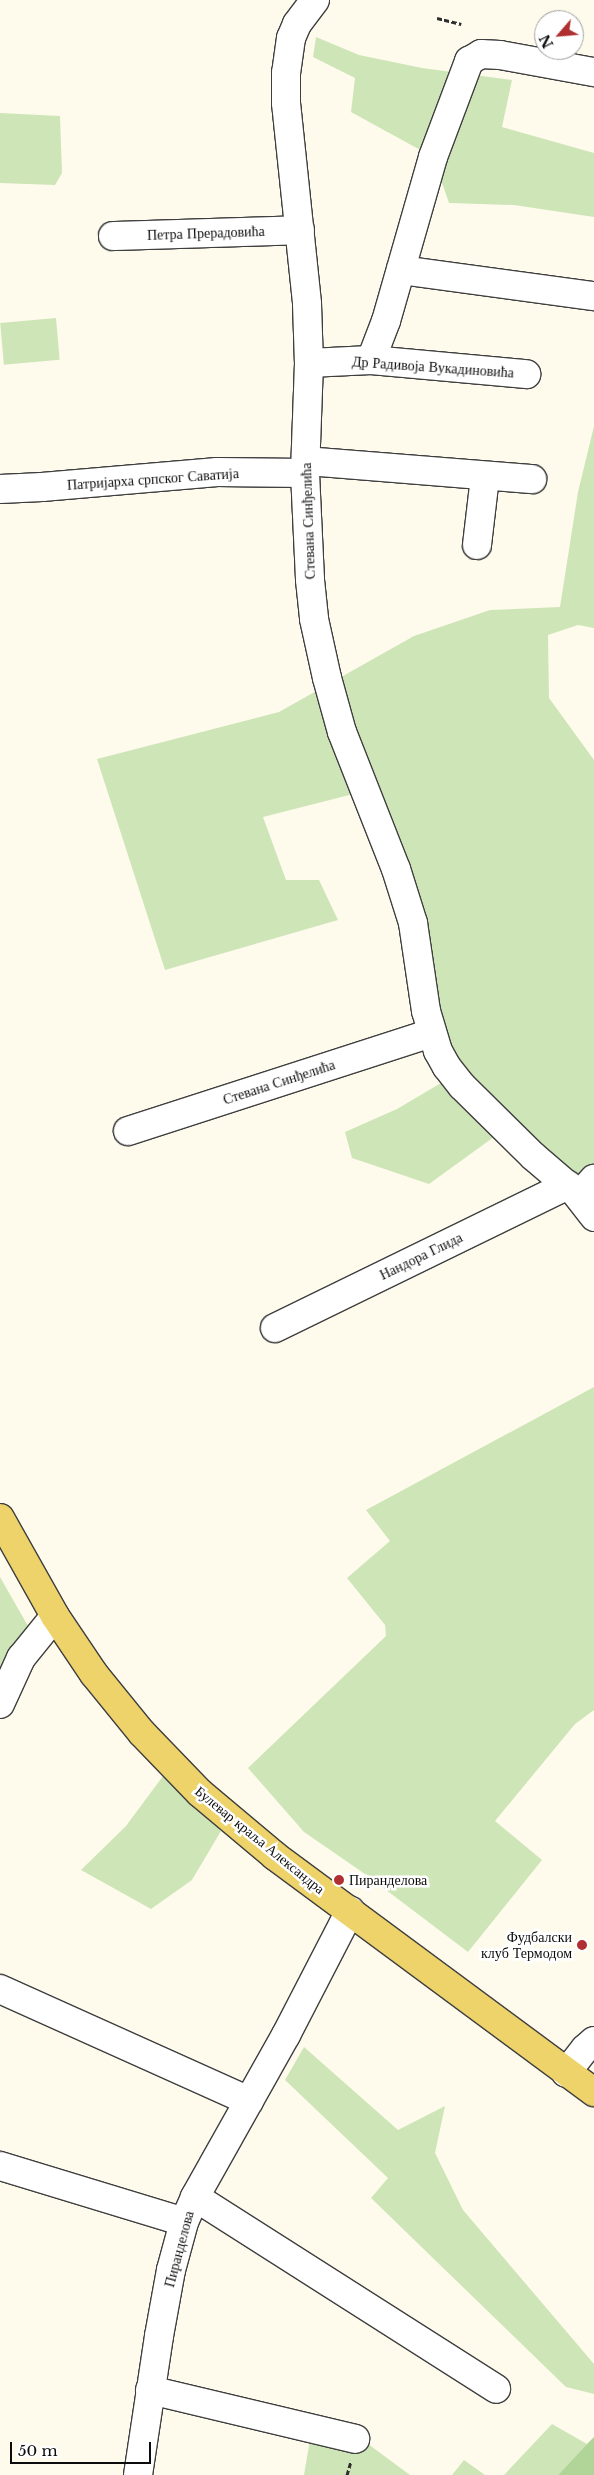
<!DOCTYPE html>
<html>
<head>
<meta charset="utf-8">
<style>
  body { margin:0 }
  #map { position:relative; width:594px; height:2475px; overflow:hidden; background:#fefbec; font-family:"Libre Baskerville",serif }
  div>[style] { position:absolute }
  .green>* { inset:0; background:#cee5b8; transform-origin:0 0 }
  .forest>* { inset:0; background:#b1d499 }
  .path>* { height:3px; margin-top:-1.5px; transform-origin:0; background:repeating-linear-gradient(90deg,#2e2e2e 0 5px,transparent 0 7.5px) }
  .roads { filter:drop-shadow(1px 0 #3f3f3f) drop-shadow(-1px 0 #3f3f3f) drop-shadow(0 1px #3f3f3f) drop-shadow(0 -1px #3f3f3f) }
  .minor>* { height:28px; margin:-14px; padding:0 14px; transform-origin:14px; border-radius:14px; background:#fff }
  .major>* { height:28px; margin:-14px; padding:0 14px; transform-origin:14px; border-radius:14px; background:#eed36b }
  .dots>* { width:14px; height:14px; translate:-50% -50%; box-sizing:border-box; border:2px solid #fff; border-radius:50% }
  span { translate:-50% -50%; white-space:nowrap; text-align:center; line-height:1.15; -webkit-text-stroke:5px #fff; paint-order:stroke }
  .street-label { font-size:14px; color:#0c0c0c }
  .poi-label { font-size:14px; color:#0c0c0c }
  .left { translate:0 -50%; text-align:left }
  .right { translate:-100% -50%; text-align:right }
  .north { position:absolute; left:534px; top:10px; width:50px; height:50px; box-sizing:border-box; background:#fff; border:1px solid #9e9e9e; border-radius:50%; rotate:243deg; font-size:14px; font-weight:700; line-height:20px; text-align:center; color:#0c0c0c }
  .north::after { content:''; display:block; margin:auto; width:18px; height:22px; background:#b02f30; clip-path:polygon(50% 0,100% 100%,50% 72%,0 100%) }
  .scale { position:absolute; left:10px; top:2442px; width:141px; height:22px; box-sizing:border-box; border:2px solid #0c0c0c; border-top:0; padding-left:6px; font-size:15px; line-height:18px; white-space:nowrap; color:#0c0c0c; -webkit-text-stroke:4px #fff; paint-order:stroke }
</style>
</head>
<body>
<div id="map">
  <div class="green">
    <i style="clip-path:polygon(316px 37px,359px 55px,422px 68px,512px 80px,502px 127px,594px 153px,594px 217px,514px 205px,449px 203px,433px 157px,351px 112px,355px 78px,313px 57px)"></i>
    <i style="clip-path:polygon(0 113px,60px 116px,62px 173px,55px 185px,0 183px)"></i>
    <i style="left:56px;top:318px;width:42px;height:56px;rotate:85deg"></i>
    <i style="clip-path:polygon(594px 426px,594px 628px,578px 625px,548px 635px,549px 698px,594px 760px,594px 1179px,579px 1196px,505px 1129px,429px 1184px,352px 1158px,345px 1132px,397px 1109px,463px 1070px,447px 1045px,365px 791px,263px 817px,286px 880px,319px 880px,338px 920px,165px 970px,97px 759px,279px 712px,414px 636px,490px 610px,560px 607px,578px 492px)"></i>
    <i style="clip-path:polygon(594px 1387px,594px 1710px,575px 1724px,495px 1821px,542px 1860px,468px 1952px,365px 1874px,304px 1832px,248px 1768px,386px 1636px,385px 1625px,347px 1578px,390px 1541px,366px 1510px)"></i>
    <i style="clip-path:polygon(0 1577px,28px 1626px,0 1674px)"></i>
    <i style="clip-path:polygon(163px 1776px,221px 1831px,192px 1880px,151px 1909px,81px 1870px,126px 1826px)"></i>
    <i style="clip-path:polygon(304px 2047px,398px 2130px,445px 2106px,435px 2153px,463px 2210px,594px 2364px,594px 2394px,566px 2387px,371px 2198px,388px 2178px,285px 2080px)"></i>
    <i style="clip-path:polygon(552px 2424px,587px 2444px,558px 2475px,504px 2475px)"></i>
    <i style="clip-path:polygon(312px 2428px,364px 2441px,410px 2475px,304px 2475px)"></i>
    <i style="clip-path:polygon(464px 2460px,485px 2475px,452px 2475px)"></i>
  </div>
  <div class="forest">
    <i style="clip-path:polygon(594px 2437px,594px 2475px,558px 2475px,587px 2444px)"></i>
  </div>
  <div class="path">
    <i style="left:437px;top:18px;width:25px;rotate:14deg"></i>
    <i style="left:347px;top:2475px;width:15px;rotate:-74deg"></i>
  </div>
  <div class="roads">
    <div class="minor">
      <i style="left:315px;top:0;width:30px;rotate:127deg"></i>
      <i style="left:297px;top:24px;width:15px;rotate:113deg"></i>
      <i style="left:291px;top:38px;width:35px;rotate:98deg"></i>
      <i style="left:286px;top:73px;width:30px;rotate:90deg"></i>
      <i style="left:286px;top:103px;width:202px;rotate:84deg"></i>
      <i style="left:307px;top:304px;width:59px;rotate:88.1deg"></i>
      <i style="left:309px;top:363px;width:110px;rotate:92.1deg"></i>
      <i style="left:305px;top:473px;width:107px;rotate:87.3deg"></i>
      <i style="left:310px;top:580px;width:39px;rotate:84deg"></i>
      <i style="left:314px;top:619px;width:60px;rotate:77.6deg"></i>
      <i style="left:327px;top:678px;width:56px;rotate:74.5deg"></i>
      <i style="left:342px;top:732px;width:147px;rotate:68.5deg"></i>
      <i style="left:396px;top:869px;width:57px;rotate:72.5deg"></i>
      <i style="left:413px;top:923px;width:89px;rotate:81.6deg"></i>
      <i style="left:426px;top:1011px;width:42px;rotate:73.3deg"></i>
      <i style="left:438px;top:1051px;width:18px;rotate:61deg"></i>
      <i style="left:447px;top:1067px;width:24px;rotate:52deg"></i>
      <i style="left:462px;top:1086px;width:100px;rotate:44.6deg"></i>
      <i style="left:533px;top:1156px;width:54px;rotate:40.5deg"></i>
      <i style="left:574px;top:1191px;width:33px;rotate:52deg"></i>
      <i style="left:113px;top:236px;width:187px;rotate:-1.8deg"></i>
      <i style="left:401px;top:270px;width:195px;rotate:7.7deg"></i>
      <i style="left:371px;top:360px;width:42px;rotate:-69deg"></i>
      <i style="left:386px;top:321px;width:171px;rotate:-74deg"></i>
      <i style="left:433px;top:157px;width:103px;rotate:-69.4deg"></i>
      <i style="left:469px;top:61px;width:14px;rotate:-30deg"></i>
      <i style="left:481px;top:54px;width:19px;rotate:3deg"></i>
      <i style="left:500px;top:55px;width:96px;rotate:10.3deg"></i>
      <i style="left:309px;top:363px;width:62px;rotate:-2.8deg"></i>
      <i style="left:371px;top:360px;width:156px;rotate:5.2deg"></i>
      <i style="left:306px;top:461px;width:227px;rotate:4.6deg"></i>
      <i style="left:0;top:489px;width:42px;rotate:-2.7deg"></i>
      <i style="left:42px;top:487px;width:176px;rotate:-4.9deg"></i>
      <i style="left:217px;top:472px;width:88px;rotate:0.7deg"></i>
      <i style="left:477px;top:545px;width:68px;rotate:-83.3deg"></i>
      <i style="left:128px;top:1131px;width:318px;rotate:-17.9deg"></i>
      <i style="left:579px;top:1196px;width:23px;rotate:-49deg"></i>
      <i style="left:275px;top:1328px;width:326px;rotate:-26deg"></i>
      <i style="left:0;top:1704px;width:51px;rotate:-65.5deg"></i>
      <i style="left:21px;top:1658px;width:54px;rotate:-51deg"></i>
      <i style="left:0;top:1989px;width:273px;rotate:24.2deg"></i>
      <i style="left:566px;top:2073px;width:31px;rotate:-52deg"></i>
      <i style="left:585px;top:2049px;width:12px;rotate:-42deg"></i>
      <i style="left:0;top:2166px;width:192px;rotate:16.9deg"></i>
      <i style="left:195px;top:2197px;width:357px;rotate:32.5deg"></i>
      <i style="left:150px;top:2390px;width:211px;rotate:13.4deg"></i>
      <i style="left:138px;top:2475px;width:141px;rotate:-81.4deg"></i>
      <i style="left:159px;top:2336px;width:67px;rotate:-79.7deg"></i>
      <i style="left:171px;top:2270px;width:50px;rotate:-74.8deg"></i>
      <i style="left:184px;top:2222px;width:27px;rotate:-66deg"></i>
      <i style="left:195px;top:2197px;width:186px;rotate:-60.7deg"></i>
      <i style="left:286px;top:2035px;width:140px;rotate:-62.7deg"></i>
    </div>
    <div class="major">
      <i style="left:0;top:1518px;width:112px;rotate:60.7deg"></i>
      <i style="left:55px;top:1616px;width:70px;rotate:56.1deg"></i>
      <i style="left:94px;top:1674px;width:76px;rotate:50.9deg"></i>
      <i style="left:142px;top:1733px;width:83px;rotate:46deg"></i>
      <i style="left:200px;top:1793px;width:98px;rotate:40deg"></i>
      <i style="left:275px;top:1856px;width:397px;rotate:36.5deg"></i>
    </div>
  </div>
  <div class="dots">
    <i style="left:339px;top:1880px;background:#b02f30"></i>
    <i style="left:582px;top:1945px;background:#b02f30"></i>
  </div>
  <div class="street-label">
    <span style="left:206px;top:233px;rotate:-2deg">Петра Прерадовића</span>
    <span style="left:433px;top:367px;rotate:4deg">Др Радивоја Вукадиновића</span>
    <span style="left:153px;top:479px;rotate:-4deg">Патријарха српског Саватија</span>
    <span style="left:308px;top:521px;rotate:-92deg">Стевана Синђелића</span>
    <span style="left:279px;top:1082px;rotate:-18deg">Стевана Синђелића</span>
    <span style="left:421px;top:1256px;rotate:-26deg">Нандора Глида</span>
    <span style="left:260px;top:1840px;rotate:39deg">Булевар краља Александра</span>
    <span style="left:179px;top:2249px;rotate:-75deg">Пиранделова</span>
  </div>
  <div class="poi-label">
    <span class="left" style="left:349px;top:1880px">Пиранделова</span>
    <span class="right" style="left:572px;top:1945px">Фудбалски<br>клуб Термодом</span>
  </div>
  <div class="north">N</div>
  <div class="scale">50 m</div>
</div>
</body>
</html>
